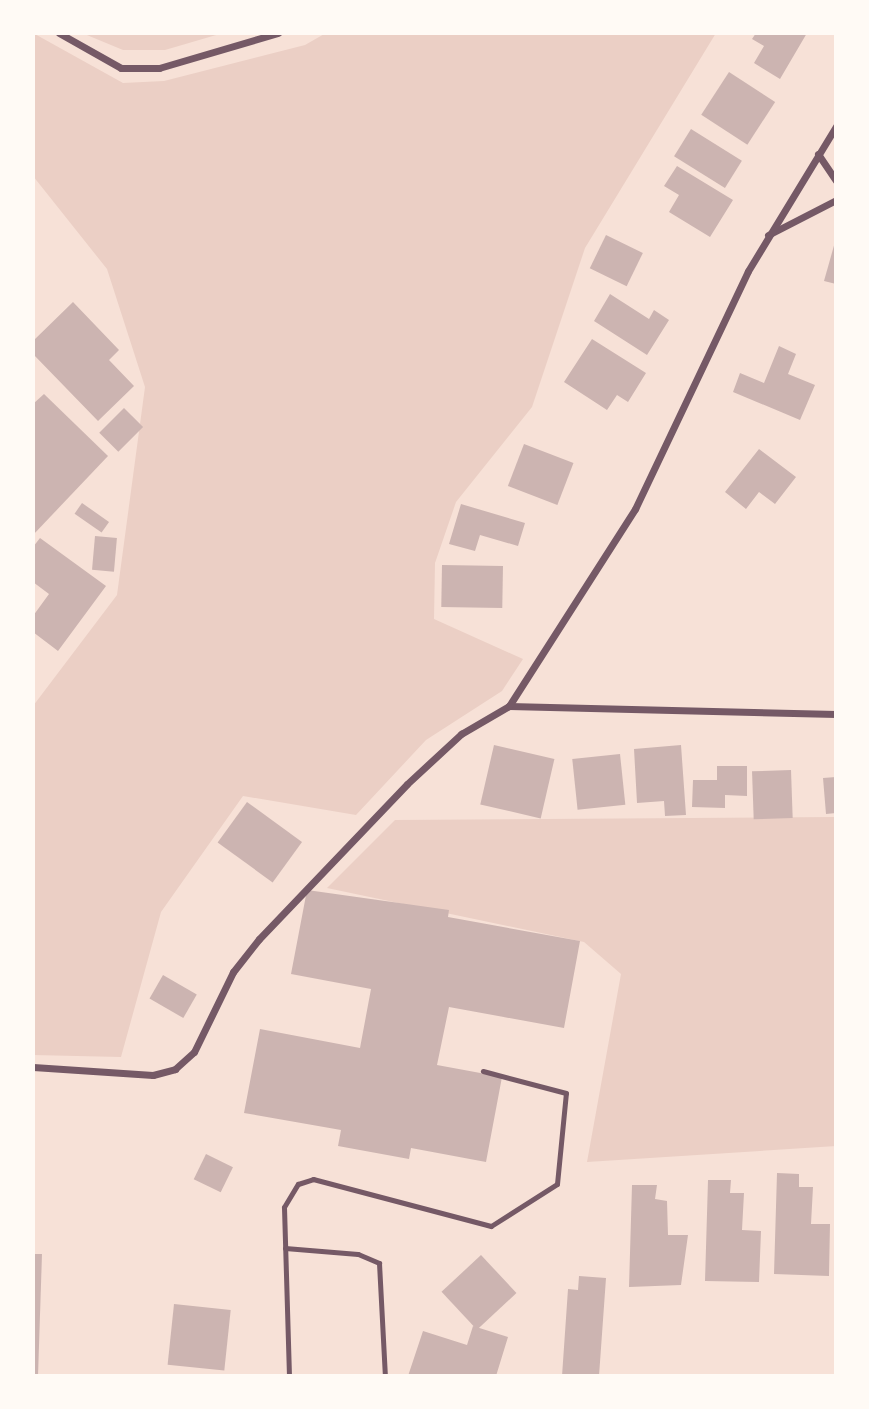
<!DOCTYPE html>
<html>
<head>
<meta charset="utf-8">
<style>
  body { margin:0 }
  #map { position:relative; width:869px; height:1409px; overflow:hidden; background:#f7e1d7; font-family:"Golos Text",sans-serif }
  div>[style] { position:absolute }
  .green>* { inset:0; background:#ebcfc5 }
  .building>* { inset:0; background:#ccb4b1; transform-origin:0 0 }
  .service>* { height:5px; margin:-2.5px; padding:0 2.5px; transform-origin:2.5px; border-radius:2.5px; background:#755966 }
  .minor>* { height:7px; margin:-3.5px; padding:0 3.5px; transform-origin:3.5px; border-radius:3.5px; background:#755966 }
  span { translate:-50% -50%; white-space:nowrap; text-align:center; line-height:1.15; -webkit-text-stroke:7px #fffaf5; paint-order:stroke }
  .frame { position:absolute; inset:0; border:35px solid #fffaf5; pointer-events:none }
</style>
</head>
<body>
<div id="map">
  <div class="green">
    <i style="clip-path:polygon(33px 33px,123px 83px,164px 81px,305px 45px,326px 33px,716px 33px,585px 248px,532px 407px,456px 502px,435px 563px,434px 619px,523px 659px,502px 691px,426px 740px,356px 815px,243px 796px,161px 912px,121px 1057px,33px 1055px,33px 706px,117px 595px,145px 387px,107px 269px,33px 176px)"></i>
    <i style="clip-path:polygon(82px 33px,223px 33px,165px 50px,123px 50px)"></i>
    <i style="clip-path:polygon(836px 817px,836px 1146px,587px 1162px,621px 974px,584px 942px,327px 888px,395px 820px)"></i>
  </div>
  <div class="building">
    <i style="clip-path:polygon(756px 33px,807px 33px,780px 79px,754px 63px,764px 46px,752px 39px)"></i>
    <i style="left:729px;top:72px;width:55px;height:51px;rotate:33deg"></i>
    <i style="left:691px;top:129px;width:60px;height:32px;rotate:32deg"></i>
    <i style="clip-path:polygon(677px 166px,733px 200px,710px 237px,669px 212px,679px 195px,664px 186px)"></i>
    <i style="left:606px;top:235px;width:41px;height:37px;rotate:26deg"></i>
    <i style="clip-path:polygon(835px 242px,836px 242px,836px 284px,824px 281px)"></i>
    <i style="clip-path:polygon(610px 294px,649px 319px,654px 310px,669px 320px,647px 355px,594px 321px)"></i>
    <i style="clip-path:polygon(73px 302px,119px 350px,109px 360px,134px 386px,98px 421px,33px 354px,33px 341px)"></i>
    <i style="clip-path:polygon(592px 339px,646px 373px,628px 402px,617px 395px,607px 410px,564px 382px)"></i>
    <i style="clip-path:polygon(779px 346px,796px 354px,788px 374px,815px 385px,800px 420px,733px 392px,740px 373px,764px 383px)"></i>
    <i style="clip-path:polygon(44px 394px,108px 456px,33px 535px,33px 404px)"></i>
    <i style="left:124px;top:408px;width:27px;height:35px;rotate:45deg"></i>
    <i style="left:524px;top:444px;width:53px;height:45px;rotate:21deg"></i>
    <i style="clip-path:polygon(759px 449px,796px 477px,775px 504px,759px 492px,746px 509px,725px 492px)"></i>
    <i style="left:82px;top:503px;width:33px;height:13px;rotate:35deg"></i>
    <i style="clip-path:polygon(461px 504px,525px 523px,518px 546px,480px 535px,475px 551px,449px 544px)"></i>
    <i style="left:95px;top:536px;width:22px;height:34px;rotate:5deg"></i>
    <i style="clip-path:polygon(40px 538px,106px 586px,58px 651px,33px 632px,33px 616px,49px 594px,33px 582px,33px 547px)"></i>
    <i style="left:442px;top:565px;width:61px;height:42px;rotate:1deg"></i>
    <i style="left:494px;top:745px;width:62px;height:61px;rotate:13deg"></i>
    <i style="clip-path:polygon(681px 745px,686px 815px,665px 816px,664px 801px,637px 803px,634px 749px)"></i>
    <i style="left:620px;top:754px;width:51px;height:48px;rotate:84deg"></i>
    <i style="clip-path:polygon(717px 766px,747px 766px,747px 796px,725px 795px,725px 808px,692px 807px,693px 780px,717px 780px)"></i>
    <i style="left:791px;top:770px;width:48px;height:39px;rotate:88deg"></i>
    <i style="clip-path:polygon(836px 777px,836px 813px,826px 814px,823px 778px)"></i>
    <i style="left:247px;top:802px;width:68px;height:50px;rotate:36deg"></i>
    <i style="clip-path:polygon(307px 890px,449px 910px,448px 917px,580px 941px,564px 1028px,449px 1007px,437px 1065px,502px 1077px,486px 1162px,411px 1148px,409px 1159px,338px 1146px,341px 1130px,244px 1113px,260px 1029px,360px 1048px,371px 989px,291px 974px)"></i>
    <i style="left:163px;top:975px;width:39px;height:27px;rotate:30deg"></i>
    <i style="left:206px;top:1154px;width:30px;height:28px;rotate:26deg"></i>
    <i style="clip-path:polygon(777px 1173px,799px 1174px,799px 1187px,813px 1187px,811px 1224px,830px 1224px,829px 1276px,774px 1274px)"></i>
    <i style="clip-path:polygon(708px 1180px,731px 1180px,730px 1193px,744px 1193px,742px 1230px,761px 1231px,759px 1282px,705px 1281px)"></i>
    <i style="clip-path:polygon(632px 1185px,657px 1185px,655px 1199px,667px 1201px,668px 1235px,688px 1235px,681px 1285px,629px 1287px)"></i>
    <i style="clip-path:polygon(33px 1254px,42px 1254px,38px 1376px,33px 1376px)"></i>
    <i style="left:481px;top:1255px;width:52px;height:54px;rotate:47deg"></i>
    <i style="clip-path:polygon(579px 1276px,606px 1278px,599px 1376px,562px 1376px,568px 1289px,578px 1290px)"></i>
    <i style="left:174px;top:1304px;width:57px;height:61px;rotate:6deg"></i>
    <i style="clip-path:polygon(473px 1326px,508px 1337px,496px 1376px,408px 1376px,423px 1331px,467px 1345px)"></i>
  </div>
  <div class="service">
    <i style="left:285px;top:1248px;width:73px;rotate:4.7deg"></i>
    <i style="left:358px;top:1254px;width:23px;rotate:23deg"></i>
    <i style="left:379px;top:1263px;width:113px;rotate:87deg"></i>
    <i style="left:289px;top:1376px;width:169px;rotate:-91.7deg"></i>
    <i style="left:284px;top:1207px;width:27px;rotate:-59deg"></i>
    <i style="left:298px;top:1184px;width:16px;rotate:-18deg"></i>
    <i style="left:313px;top:1179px;width:184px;rotate:14.8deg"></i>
    <i style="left:491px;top:1226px;width:78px;rotate:-32.5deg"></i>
    <i style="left:557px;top:1184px;width:91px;rotate:-84.4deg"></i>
    <i style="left:566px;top:1093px;width:86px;rotate:-165.2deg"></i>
  </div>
  <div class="minor">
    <i style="left:59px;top:33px;width:71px;rotate:29.4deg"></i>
    <i style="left:121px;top:68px;width:38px"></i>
    <i style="left:159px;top:68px;width:124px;rotate:-16.4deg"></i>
    <i style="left:818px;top:154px;width:32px;rotate:56deg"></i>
    <i style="left:768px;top:235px;width:76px;rotate:-27.2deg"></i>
    <i style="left:509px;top:706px;width:327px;rotate:1.4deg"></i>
    <i style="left:33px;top:1067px;width:120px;rotate:3.8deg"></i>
    <i style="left:153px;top:1075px;width:23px;rotate:-15deg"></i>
    <i style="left:175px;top:1069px;width:25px;rotate:-42deg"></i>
    <i style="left:194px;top:1052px;width:89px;rotate:-64deg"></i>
    <i style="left:233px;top:972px;width:42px;rotate:-51.8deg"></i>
    <i style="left:259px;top:939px;width:214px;rotate:-46.3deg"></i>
    <i style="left:407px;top:784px;width:74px;rotate:-42.8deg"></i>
    <i style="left:461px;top:734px;width:56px;rotate:-30.3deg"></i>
    <i style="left:509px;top:706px;width:234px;rotate:-57.4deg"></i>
    <i style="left:635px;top:509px;width:263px;rotate:-64.6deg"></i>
    <i style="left:748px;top:271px;width:170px;rotate:-58.7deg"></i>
  </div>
  <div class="frame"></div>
</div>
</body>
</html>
